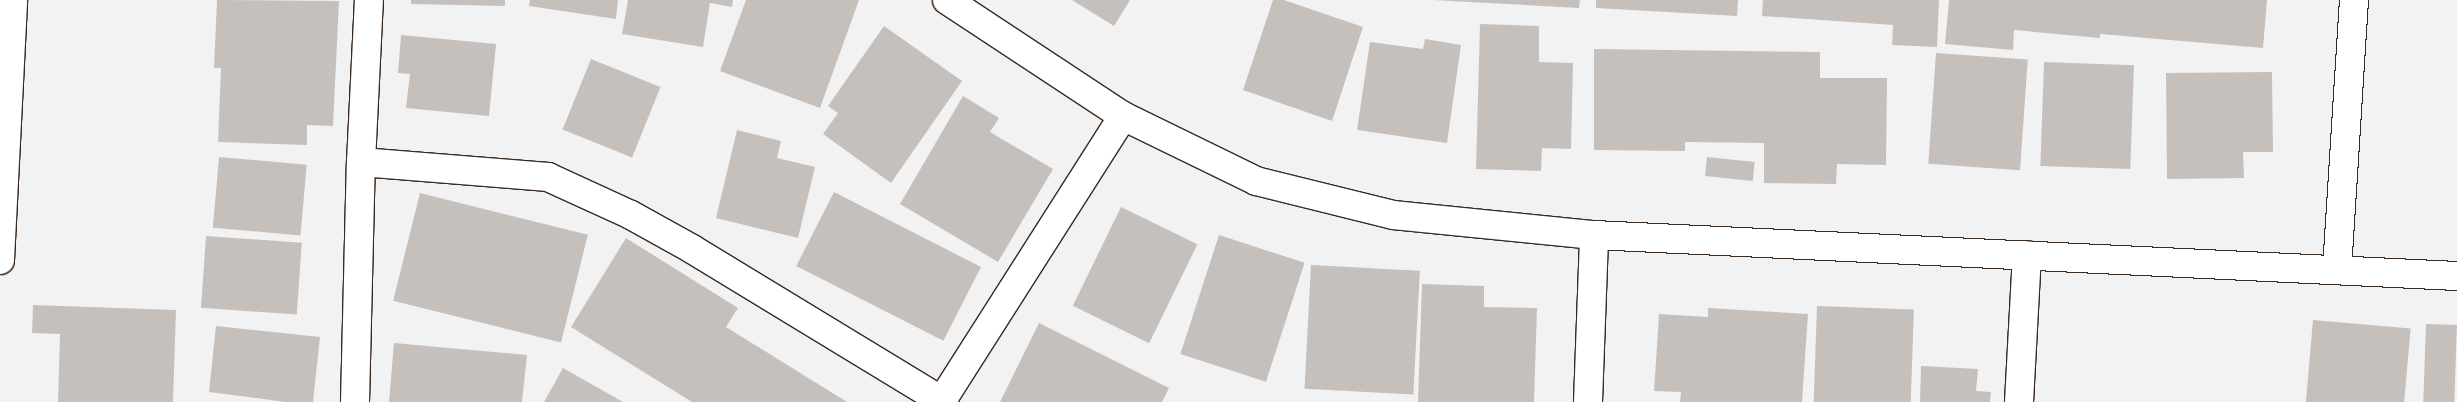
<!DOCTYPE html>
<html>
<head>
<meta charset="utf-8">
<style>
  body { margin:0 }
  #map { position:relative; width:2457px; height:402px; overflow:hidden; background:#f3f2f2; font-family:Dekko,sans-serif }
  div>[style] { position:absolute }
  .building>* { inset:0; background:#c6c0bd; transform-origin:0 0 }
  .roads { filter:drop-shadow(1px 0 #3b2a1e) drop-shadow(-1px 0 #3b2a1e) drop-shadow(0 1px #3b2a1e) drop-shadow(0 -1px #3b2a1e) }
  .minor>* { height:28px; margin:-14px; padding:0 14px; transform-origin:14px; border-radius:14px; background:#fff }
  .primary>* { height:28px; margin:-14px; padding:0 14px; transform-origin:14px; border-radius:14px; background:#fff }
  span { translate:-50% -50%; white-space:nowrap; text-align:center; line-height:1.15; -webkit-text-stroke:4px #fff; paint-order:stroke }
</style>
</head>
<body>
<div id="map">
  <div class="building">
    <i style="clip-path:polygon(217px 0,339px 1px,333px 126px,307px 125px,307px 145px,218px 142px,221px 68px,214px 68px)"></i>
    <i style="clip-path:polygon(411px 0,505px 0,505px 6px,411px 4px)"></i>
    <i style="clip-path:polygon(530px 0,618px 0,616px 19px,529px 6px)"></i>
    <i style="clip-path:polygon(628px 0,733px 0,732px 7px,710px 3px,703px 47px,622px 34px)"></i>
    <i style="clip-path:polygon(746px 0,859px 0,820px 108px,720px 71px)"></i>
    <i style="clip-path:polygon(1072px 0,1130px 0,1114px 26px)"></i>
    <i style="clip-path:polygon(1273px 0,1284px 0,1363px 27px,1332px 121px,1243px 90px)"></i>
    <i style="clip-path:polygon(1433px 0,1580px 0,1579px 8px)"></i>
    <i style="clip-path:polygon(1596px 0,1738px 0,1737px 16px,1596px 8px)"></i>
    <i style="clip-path:polygon(1763px 0,1939px 0,1937px 47px,1892px 45px,1893px 25px,1762px 16px)"></i>
    <i style="clip-path:polygon(1949px 0,2267px 0,2263px 48px,2100px 34px,2100px 38px,2014px 30px,2013px 50px,1945px 44px)"></i>
    <i style="clip-path:polygon(1480px 24px,1539px 26px,1539px 62px,1573px 63px,1571px 149px,1542px 148px,1541px 171px,1476px 169px)"></i>
    <i style="clip-path:polygon(884px 26px,962px 81px,891px 183px,823px 134px,838px 113px,828px 106px)"></i>
    <i style="clip-path:polygon(401px 35px,496px 44px,489px 116px,406px 108px,410px 74px,398px 73px)"></i>
    <i style="clip-path:polygon(1425px 39px,1461px 45px,1447px 143px,1357px 130px,1370px 42px,1423px 49px)"></i>
    <i style="clip-path:polygon(1594px 49px,1820px 52px,1820px 78px,1887px 78px,1886px 165px,1837px 164px,1836px 184px,1764px 183px,1764px 143px,1685px 142px,1685px 151px,1594px 150px)"></i>
    <i style="left:1936px;top:53px;width:92px;height:111px;rotate:4deg"></i>
    <i style="left:591px;top:59px;width:75px;height:76px;rotate:22deg"></i>
    <i style="left:2044px;top:62px;width:90px;height:104px;rotate:2deg"></i>
    <i style="clip-path:polygon(2272px 72px,2273px 152px,2243px 152px,2244px 178px,2167px 179px,2166px 73px)"></i>
    <i style="clip-path:polygon(963px 96px,999px 118px,990px 132px,1053px 169px,998px 262px,900px 204px)"></i>
    <i style="clip-path:polygon(737px 130px,781px 141px,777px 158px,815px 167px,798px 238px,716px 218px)"></i>
    <i style="left:219px;top:157px;width:88px;height:71px;rotate:5deg"></i>
    <i style="left:1707px;top:157px;width:48px;height:19px;rotate:6deg"></i>
    <i style="left:834px;top:192px;width:165px;height:83px;rotate:27deg"></i>
    <i style="left:420px;top:193px;width:173px;height:111px;rotate:14deg"></i>
    <i style="left:1121px;top:207px;width:85px;height:110px;rotate:26deg"></i>
    <i style="left:1219px;top:235px;width:90px;height:125px;rotate:18deg"></i>
    <i style="left:206px;top:236px;width:96px;height:72px;rotate:4deg"></i>
    <i style="clip-path:polygon(626px 238px,738px 308px,726px 327px,847px 402px,692px 402px,571px 327px)"></i>
    <i style="left:1311px;top:265px;width:109px;height:124px;rotate:3deg"></i>
    <i style="clip-path:polygon(1422px 284px,1484px 286px,1484px 307px,1537px 308px,1534px 402px,1418px 402px)"></i>
    <i style="clip-path:polygon(33px 305px,176px 310px,173px 402px,58px 402px,60px 334px,32px 333px)"></i>
    <i style="left:1817px;top:306px;width:97px;height:96px;rotate:2deg"></i>
    <i style="clip-path:polygon(1708px 308px,1808px 314px,1802px 402px,1680px 402px,1681px 392px,1654px 391px,1659px 314px,1708px 317px)"></i>
    <i style="left:2313px;top:320px;width:98px;height:82px;rotate:5deg"></i>
    <i style="clip-path:polygon(1039px 323px,1169px 388px,1162px 402px,1000px 402px)"></i>
    <i style="left:2426px;top:324px;width:31px;height:78px;rotate:2deg"></i>
    <i style="clip-path:polygon(216px 326px,320px 337px,313px 402px,286px 402px,209px 392px)"></i>
    <i style="clip-path:polygon(394px 343px,527px 355px,522px 402px,389px 402px)"></i>
    <i style="clip-path:polygon(1921px 366px,1978px 369px,1976px 391px,1991px 392px,1990px 402px,1920px 402px)"></i>
    <i style="clip-path:polygon(563px 368px,623px 402px,544px 402px)"></i>
  </div>
  <div class="roads">
    <div class="minor">
      <i style="left:947px;top:0;width:211px;rotate:33.4deg"></i>
      <i style="left:1123px;top:116px;width:148px;rotate:26deg"></i>
      <i style="left:1256px;top:181px;width:141px;rotate:13.9deg"></i>
      <i style="left:1393px;top:215px;width:202px;rotate:5.7deg"></i>
      <i style="left:1594px;top:235px;width:864px;rotate:2.72deg"></i>
      <i style="left:361px;top:162px;width:188px;rotate:4.6deg"></i>
      <i style="left:548px;top:177px;width:91px;rotate:24.6deg"></i>
      <i style="left:631px;top:215px;width:70px;rotate:29.1deg"></i>
      <i style="left:692px;top:249px;width:295px;rotate:31.3deg"></i>
      <i style="left:2337px;top:270px;width:271px;rotate:-86.4deg"></i>
      <i style="left:355px;top:402px;width:240px;rotate:-88.6deg"></i>
      <i style="left:361px;top:162px;width:162px;rotate:-87.2deg"></i>
      <i style="left:941px;top:402px;width:339px;rotate:-57.5deg"></i>
      <i style="left:1588px;top:402px;width:167px;rotate:-87.9deg"></i>
      <i style="left:2019px;top:402px;width:147px;rotate:-86.9deg"></i>
    </div>
    <div class="primary">
      <i style="left:0;top:260px;width:260px;rotate:-87.1deg"></i>
    </div>
  </div>
</div>
</body>
</html>
